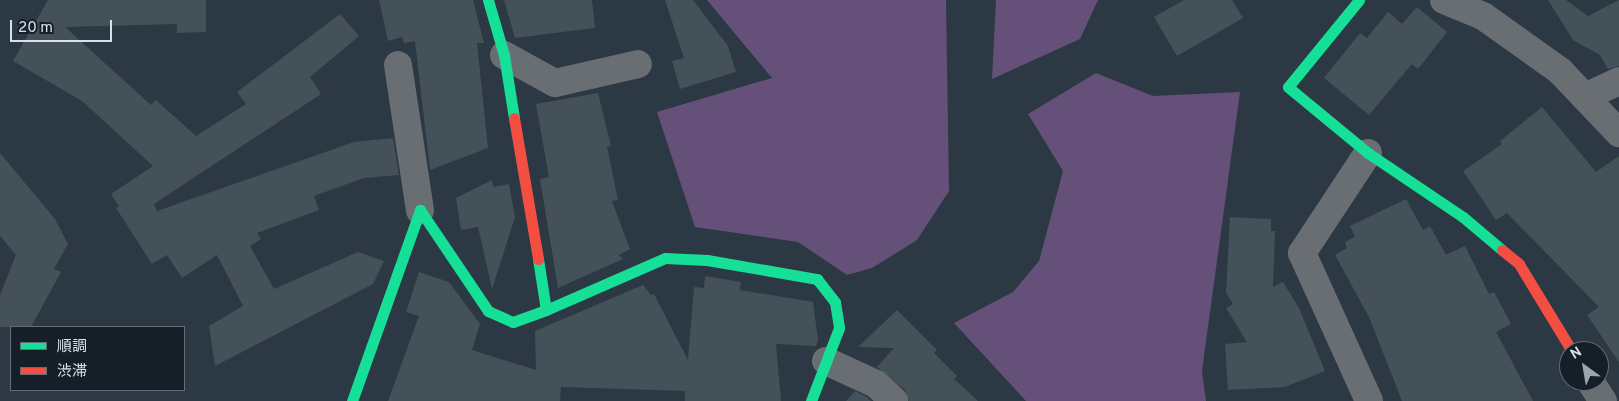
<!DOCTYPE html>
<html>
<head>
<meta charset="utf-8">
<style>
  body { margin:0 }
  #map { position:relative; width:1619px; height:401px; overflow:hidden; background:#2c3843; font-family:Overpass,"Noto Sans JP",sans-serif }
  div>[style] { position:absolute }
  .green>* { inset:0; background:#655079 }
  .building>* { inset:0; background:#445158 }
  .street>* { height:28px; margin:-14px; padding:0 14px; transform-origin:14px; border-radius:14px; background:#696e73 }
  .fast>* { height:11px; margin:-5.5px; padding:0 5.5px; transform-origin:5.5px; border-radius:5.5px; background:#16e098 }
  .jam>* { height:11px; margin:-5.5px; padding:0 5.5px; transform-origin:5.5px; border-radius:5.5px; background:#f24e42 }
  span { translate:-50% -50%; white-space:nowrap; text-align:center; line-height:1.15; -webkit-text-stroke:4px #161f28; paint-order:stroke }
  .legend { position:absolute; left:10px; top:326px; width:175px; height:65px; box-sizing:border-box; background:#161f28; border:1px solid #626d77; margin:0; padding:6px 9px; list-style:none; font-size:15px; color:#d5e2ee }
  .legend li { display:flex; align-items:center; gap:10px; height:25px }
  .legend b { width:25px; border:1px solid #626d77 }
  .north { position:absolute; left:1559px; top:341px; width:50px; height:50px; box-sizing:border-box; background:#161f28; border:1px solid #626d77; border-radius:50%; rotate:328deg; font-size:14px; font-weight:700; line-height:20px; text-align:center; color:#d5e2ee }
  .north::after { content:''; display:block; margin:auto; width:18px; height:22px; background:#9aa6b2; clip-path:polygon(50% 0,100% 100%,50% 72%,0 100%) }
  .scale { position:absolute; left:10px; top:20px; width:102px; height:22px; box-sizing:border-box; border:2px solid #d5e2ee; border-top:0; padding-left:6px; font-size:15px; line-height:18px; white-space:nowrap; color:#d5e2ee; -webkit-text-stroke:4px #161f28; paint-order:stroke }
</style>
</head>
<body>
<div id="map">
  <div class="green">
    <i style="clip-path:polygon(707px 0,946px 0,949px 191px,917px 240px,872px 268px,847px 275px,798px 242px,695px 227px,657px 112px,772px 78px)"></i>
    <i style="clip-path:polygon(996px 0,1098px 0,1080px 39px,992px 79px)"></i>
    <i style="clip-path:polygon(1096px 73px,1153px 96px,1240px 92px,1202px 371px,1206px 401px,1026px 401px,954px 323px,1013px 292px,1039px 261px,1063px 171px,1028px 114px)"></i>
  </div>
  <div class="building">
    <i style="clip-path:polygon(48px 0,206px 0,206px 32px,177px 33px,177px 24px,65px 27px,151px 105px,156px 100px,196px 136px,246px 104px,237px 92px,340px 14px,359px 36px,310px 77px,321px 94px,154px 204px,157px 211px,354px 142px,393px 138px,399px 175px,364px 178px,314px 196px,319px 210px,257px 233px,261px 239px,250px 246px,274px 289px,358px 252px,384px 261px,373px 284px,215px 366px,209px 326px,243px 306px,217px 255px,182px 278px,167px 255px,152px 264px,116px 208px,119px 206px,111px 194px,153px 166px,82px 101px,13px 61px)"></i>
    <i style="clip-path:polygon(379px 0,473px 0,484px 43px,477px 43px,488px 148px,430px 170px,415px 41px,404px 43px,402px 37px,388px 41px)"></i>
    <i style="clip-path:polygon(504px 0,592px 0,595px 28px,515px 38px)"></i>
    <i style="clip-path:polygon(665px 0,693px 0,728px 46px,736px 72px,680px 89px,672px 61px,684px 58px)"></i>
    <i style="clip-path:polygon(1184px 0,1232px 0,1243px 18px,1177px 56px,1154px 17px)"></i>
    <i style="clip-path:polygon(1548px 0,1566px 0,1588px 16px,1619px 0,1619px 66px,1608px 69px,1600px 55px,1573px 40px)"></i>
    <i style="clip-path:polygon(1417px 7px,1447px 32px,1418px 69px,1412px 64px,1369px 115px,1324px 78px,1360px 33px,1367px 38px,1388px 12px,1402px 24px)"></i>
    <i style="clip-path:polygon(598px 93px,611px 146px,607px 147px,618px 200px,612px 201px,630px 249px,619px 255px,623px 259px,558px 288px,540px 179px,549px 177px,536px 104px)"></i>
    <i style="clip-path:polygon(1542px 107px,1596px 172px,1619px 156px,1619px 362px,1587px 315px,1599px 307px,1507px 213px,1496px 220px,1463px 171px,1502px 144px,1500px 141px)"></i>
    <i style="clip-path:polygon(0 153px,55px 219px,68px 244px,54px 269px,61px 272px,31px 327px,0 327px,0 295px,16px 255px,0 236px)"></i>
    <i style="clip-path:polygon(492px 180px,493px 187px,509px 184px,515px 217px,492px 289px,478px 227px,461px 230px,456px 198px)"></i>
    <i style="clip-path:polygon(1406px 199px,1423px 230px,1430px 226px,1446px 255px,1465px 246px,1489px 294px,1494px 292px,1511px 324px,1496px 332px,1533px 401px,1402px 401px,1369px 317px,1335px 255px,1347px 248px,1345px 242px,1355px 237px,1350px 226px)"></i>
    <i style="clip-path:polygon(1230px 217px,1271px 219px,1271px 231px,1275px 231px,1273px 287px,1283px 282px,1299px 308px,1325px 371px,1285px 387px,1228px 390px,1225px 344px,1247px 342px,1226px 308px,1233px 304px,1226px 293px)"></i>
    <i style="clip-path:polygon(419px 272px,449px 282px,480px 324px,472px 350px,536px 370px,535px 331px,643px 285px,651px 295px,654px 294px,688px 360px,694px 287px,704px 288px,705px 276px,741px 282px,740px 290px,813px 302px,818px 339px,816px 346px,776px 344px,781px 401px,685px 401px,685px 391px,561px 387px,560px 401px,388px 401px,419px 316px,406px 312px)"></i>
    <i style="clip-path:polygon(897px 310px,937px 350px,934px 353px,957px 376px,954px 379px,978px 401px,909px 401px,905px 390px,877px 367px,894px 348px,858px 347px)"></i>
    <i style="clip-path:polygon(855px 391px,867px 397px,871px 401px,846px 401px)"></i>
  </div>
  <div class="street">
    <i style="left:1444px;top:0;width:42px;rotate:22.3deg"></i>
    <i style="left:1483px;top:16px;width:95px;rotate:35.5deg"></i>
    <i style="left:1560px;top:71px;width:86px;rotate:46.4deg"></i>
    <i style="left:504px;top:55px;width:58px;rotate:28.8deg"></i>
    <i style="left:555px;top:83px;width:85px;rotate:-12.9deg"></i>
    <i style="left:398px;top:65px;width:147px;rotate:81.4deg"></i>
    <i style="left:1585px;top:97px;width:38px;rotate:-25deg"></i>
    <i style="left:1368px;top:153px;width:120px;rotate:123.4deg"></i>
    <i style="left:1302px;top:253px;width:162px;rotate:65.6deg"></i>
    <i style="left:826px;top:361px;width:55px;rotate:24.7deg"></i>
    <i style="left:876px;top:384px;width:25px;rotate:43deg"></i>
    <i style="left:1590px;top:381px;width:24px;rotate:57deg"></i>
  </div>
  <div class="fast">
    <i style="left:488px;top:0;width:57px;rotate:73.8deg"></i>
    <i style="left:504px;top:55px;width:64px;rotate:81deg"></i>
    <i style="left:1359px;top:0;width:112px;rotate:129.2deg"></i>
    <i style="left:1288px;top:87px;width:104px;rotate:39.5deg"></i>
    <i style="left:1368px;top:153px;width:115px;rotate:34deg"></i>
    <i style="left:1463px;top:217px;width:51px;rotate:40.2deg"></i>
    <i style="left:546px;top:310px;width:130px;rotate:-23.6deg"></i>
    <i style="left:665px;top:258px;width:42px;rotate:2.7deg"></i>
    <i style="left:707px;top:260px;width:112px;rotate:9.8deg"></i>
    <i style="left:817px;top:279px;width:29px;rotate:52deg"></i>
    <i style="left:835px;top:302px;width:26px;rotate:81deg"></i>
    <i style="left:839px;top:328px;width:78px;rotate:111deg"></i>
    <i style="left:352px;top:401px;width:203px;rotate:-70.4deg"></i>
    <i style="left:420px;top:210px;width:122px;rotate:56deg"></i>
    <i style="left:488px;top:311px;width:27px;rotate:24deg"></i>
    <i style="left:513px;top:322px;width:35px;rotate:-20deg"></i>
    <i style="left:546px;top:310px;width:52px;rotate:-98.9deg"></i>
  </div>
  <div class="jam">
    <i style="left:514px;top:118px;width:143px;rotate:80.3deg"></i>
    <i style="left:1502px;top:250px;width:22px;rotate:39deg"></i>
    <i style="left:1519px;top:264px;width:102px;rotate:58.7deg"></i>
  </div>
  <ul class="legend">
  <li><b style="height:6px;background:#16e098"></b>順調</li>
  <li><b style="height:6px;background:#f24e42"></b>渋滞</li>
  </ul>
  <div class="north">N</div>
  <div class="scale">20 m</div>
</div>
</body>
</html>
